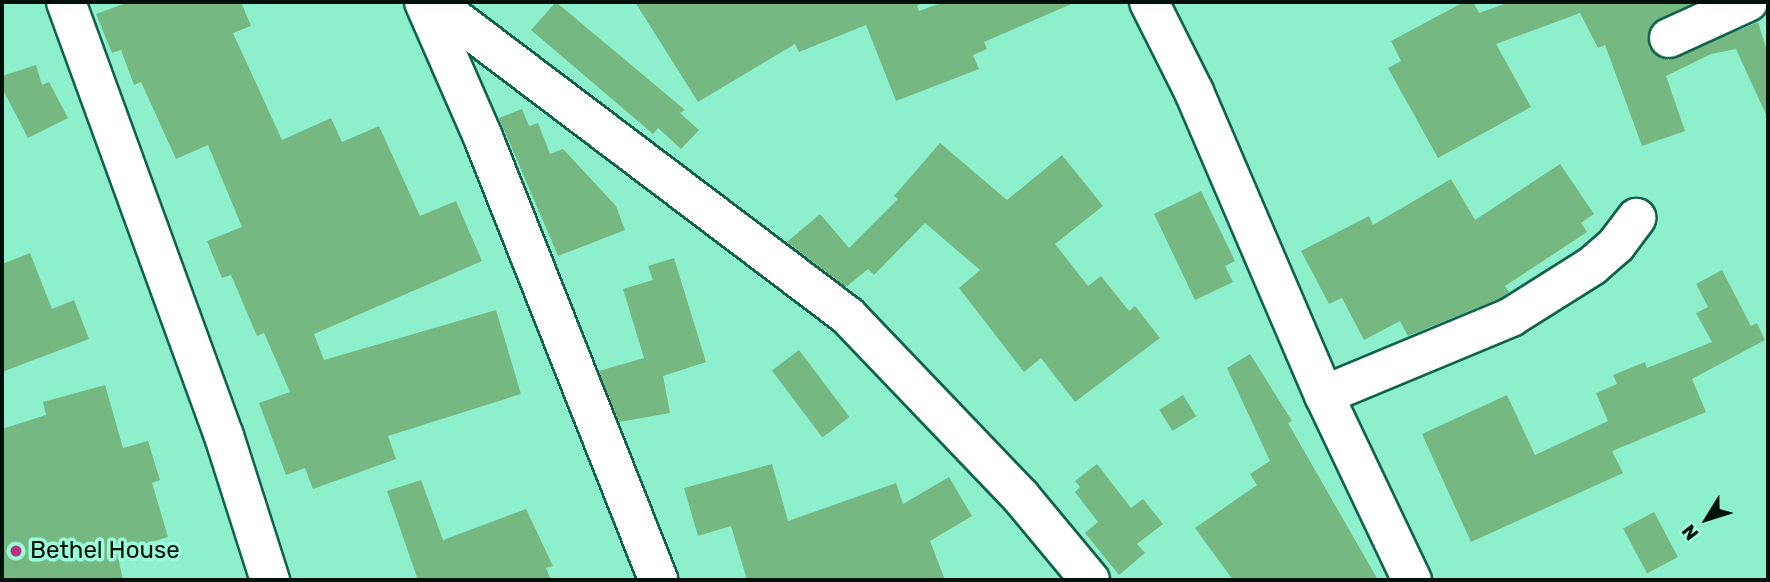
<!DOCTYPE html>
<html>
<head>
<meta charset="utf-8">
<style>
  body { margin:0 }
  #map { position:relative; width:1770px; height:582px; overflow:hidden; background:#8eefcc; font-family:Rubik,sans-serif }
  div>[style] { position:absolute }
  .building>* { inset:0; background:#76b882; transform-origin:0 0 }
  .roads { filter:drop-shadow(2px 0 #10624b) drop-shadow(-2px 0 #10624b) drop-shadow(0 2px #10624b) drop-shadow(0 -2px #10624b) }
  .minor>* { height:38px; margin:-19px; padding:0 19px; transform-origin:19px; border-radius:19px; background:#fff }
  .dots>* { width:19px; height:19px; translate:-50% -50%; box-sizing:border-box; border:4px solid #9cfcd9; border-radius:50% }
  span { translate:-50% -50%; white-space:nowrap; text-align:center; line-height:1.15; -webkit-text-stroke:7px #9cfcd9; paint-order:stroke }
  .poi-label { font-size:24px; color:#00110b }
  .left { translate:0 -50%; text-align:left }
  .frame { position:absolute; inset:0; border:4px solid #00110b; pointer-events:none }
  .north { position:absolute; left:1672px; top:484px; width:70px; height:70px; -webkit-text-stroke:5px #9cfcd9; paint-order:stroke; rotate:232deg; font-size:19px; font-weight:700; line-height:28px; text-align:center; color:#00110b }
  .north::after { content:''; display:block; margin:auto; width:24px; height:32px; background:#00110b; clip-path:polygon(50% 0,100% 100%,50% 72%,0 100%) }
</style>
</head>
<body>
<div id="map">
  <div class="building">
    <i style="clip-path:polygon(129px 2px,241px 2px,251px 26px,233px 33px,282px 140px,331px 118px,342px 142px,379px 126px,420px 216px,456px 201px,482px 261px,314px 334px,324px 360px,496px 310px,521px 394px,388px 436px,396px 459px,313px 489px,305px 468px,286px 475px,259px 403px,290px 392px,264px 333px,257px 336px,231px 275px,222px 278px,207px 241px,242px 227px,208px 145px,176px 159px,141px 82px,134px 85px,121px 50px,112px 53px,96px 14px)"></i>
    <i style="clip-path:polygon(556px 2px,685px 110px,680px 113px,699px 130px,681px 149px,658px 128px,653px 134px,531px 30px)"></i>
    <i style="clip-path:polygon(635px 2px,922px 2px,917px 6px,919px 11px,944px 2px,1076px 2px,984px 42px,987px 49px,973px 55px,979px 69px,896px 101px,866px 25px,799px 52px,795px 44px,698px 102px)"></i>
    <i style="clip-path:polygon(1464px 2px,1473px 2px,1479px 13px,1510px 2px,1696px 2px,1651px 26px,1649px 48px,1668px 60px,1758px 22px,1768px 54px,1768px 119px,1736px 49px,1711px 54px,1666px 76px,1685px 131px,1642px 146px,1605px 45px,1598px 48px,1580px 13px,1496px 44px,1531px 107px,1438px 158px,1388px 68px,1401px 61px,1391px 41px)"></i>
    <i style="clip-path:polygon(36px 65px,42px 85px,49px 82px,68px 118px,28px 138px,2px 88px,2px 76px)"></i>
    <i style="clip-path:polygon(522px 109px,529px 126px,538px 123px,550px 154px,563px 149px,616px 206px,625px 230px,558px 256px,499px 118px)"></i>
    <i style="clip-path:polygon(940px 143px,1007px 200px,1062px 155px,1103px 206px,1055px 244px,1088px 286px,1101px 276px,1129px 311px,1135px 306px,1160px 338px,1075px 402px,1041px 358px,1024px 372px,959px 288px,980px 270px,925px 223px,874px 275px,868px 269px,846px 287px,787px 242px,820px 214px,849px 248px,898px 199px,894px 196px)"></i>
    <i style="clip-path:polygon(1560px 164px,1594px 214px,1581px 223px,1587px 232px,1505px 286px,1509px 292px,1501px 298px,1408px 336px,1400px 321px,1364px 340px,1342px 298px,1329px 304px,1301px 251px,1369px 216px,1373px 225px,1451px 179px,1475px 220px)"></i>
    <i style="clip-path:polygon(1201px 191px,1235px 261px,1225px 266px,1233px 282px,1195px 300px,1154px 214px)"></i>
    <i style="clip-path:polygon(30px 253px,52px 309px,74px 300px,89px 339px,2px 372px,2px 264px)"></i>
    <i style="clip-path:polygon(674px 258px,706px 362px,663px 376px,670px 413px,619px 422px,599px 371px,644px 358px,623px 289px,653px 280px,648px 266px)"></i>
    <i style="clip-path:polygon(1722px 270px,1751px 326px,1757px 323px,1765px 340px,1692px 379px,1706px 412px,1612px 451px,1623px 473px,1471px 542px,1422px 434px,1507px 395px,1535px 455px,1608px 421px,1596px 393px,1617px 384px,1613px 375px,1645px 362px,1647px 368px,1712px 342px,1696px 313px,1708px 307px,1696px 284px)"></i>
    <i style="left:799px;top:350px;width:84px;height:34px;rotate:53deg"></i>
    <i style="clip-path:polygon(1250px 354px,1292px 421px,1288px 423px,1378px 580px,1233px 580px,1195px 528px,1257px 485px,1250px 474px,1270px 461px,1227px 368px)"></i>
    <i style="clip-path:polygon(105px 385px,123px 448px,148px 441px,160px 480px,152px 483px,168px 537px,117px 552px,123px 580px,2px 580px,2px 429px,46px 415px,43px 402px)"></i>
    <i style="left:1183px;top:395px;width:25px;height:28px;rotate:58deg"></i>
    <i style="clip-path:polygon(772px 464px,788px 521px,896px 483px,903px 504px,949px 477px,972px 516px,930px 541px,945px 580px,747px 580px,731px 526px,698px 536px,684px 488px)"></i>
    <i style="clip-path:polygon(1097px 464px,1131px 508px,1143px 499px,1163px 524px,1137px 544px,1145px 553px,1119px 575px,1085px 533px,1098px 522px,1075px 492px,1080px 487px,1075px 481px)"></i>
    <i style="clip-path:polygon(421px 480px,443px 540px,526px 509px,553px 566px,546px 568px,551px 580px,418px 580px,387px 491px)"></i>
    <i style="left:1654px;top:512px;width:51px;height:35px;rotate:62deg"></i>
  </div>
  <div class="roads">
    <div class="minor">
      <i style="left:66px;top:2px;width:462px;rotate:70deg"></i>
      <i style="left:224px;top:436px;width:151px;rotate:72.3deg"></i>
      <i style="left:424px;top:2px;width:147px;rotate:66.4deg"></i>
      <i style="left:483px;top:137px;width:476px;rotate:68.4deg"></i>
      <i style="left:433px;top:2px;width:520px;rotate:37.11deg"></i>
      <i style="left:848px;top:316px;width:250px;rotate:46.3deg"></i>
      <i style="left:1021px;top:497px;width:108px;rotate:50.3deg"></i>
      <i style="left:1149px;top:2px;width:101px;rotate:63.4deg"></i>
      <i style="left:1194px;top:92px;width:330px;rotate:66.8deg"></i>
      <i style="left:1324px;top:395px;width:205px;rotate:64.6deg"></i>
      <i style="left:1669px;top:38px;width:87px;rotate:-24.5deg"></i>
      <i style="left:1324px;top:395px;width:203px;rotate:-22.6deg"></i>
      <i style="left:1511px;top:317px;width:96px;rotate:-32.2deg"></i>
      <i style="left:1592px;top:266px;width:32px;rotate:-41deg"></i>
      <i style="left:1616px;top:245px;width:34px;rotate:-53deg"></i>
    </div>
  </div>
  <div class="dots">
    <i style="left:16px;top:551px;background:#b5347f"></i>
  </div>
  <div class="poi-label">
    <span class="left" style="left:30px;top:551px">Bethel House</span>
  </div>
  <div class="frame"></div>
  <div class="north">N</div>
</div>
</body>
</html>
